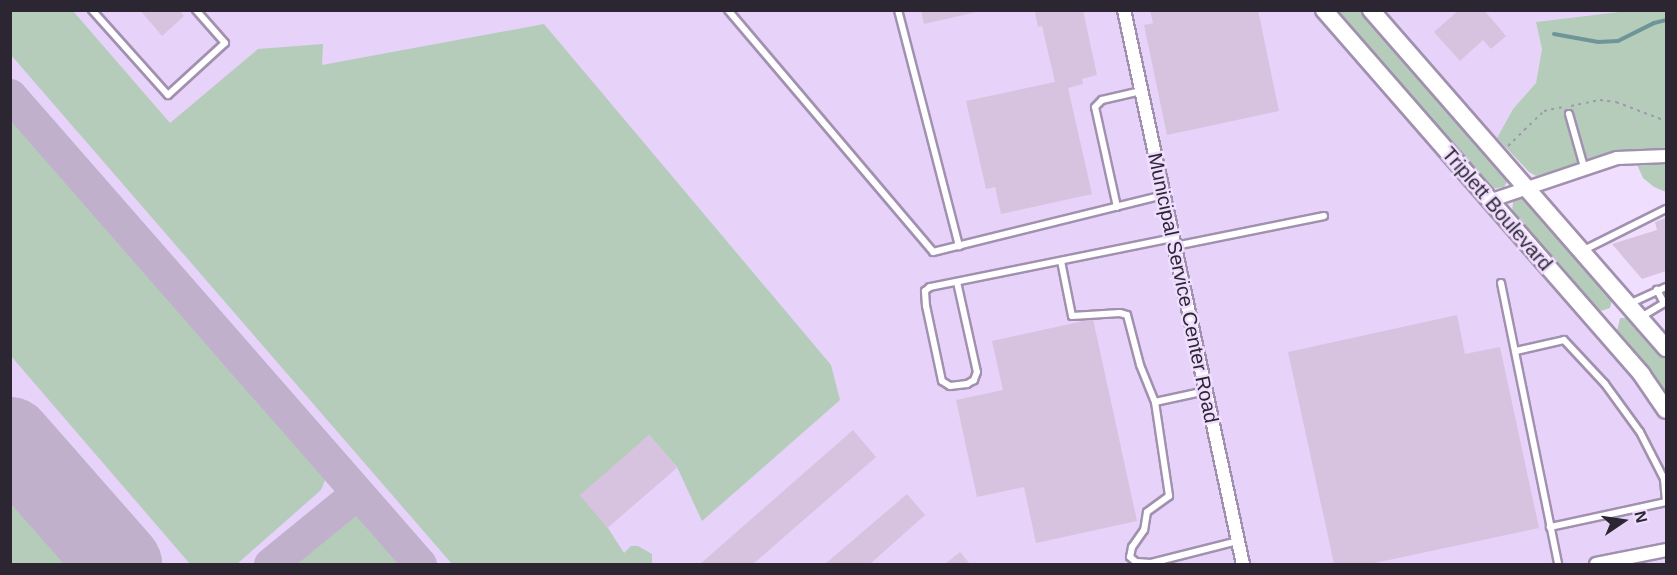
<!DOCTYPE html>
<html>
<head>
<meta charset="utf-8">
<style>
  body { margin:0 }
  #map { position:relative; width:1677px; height:575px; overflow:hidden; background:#f0deff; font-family:Helvetica,sans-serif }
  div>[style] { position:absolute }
  .built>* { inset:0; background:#e7d2f9 }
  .green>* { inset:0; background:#b5ccba }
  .stream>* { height:4px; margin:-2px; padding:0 2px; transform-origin:2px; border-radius:2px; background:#6e9698 }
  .taxiway>* { height:33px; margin:-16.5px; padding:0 16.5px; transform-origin:16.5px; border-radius:16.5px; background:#c0b0cc }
  .runway>* { height:84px; margin:-42px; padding:0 42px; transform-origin:42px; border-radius:42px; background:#c0b0cc }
  .building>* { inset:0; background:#d7c3df; transform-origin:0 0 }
  .path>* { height:2px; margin-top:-1px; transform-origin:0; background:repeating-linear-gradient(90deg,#a496af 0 3px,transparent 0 7.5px) }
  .roads { filter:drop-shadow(2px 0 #a191af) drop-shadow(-2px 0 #a191af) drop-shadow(0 2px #a191af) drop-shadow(0 -2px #a191af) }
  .service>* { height:6px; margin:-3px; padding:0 3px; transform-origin:3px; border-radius:3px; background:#fff }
  .minor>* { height:12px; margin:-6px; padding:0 6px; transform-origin:6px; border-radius:6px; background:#fff }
  .secondary>* { height:16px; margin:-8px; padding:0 8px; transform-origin:8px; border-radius:8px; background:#fff }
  span { translate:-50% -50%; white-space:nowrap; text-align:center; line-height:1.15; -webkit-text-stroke:5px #f0deff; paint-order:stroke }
  .street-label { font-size:20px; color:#2c2632 }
  .frame { position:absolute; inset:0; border:12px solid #2c2632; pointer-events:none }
  .north { position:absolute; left:1593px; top:491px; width:60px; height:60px; -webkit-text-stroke:4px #f0deff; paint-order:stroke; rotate:77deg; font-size:16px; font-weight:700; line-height:24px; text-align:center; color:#2c2632 }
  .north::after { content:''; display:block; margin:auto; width:21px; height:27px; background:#2c2632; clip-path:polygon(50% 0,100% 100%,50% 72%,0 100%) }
</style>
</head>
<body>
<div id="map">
  <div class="built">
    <i style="clip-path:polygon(10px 11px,1324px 11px,1666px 410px,1666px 564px,11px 564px)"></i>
    <i style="clip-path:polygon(1371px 11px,1627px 11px,1536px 22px,1542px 49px,1536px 83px,1513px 109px,1497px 138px)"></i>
  </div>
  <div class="green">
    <i style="clip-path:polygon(10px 11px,73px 11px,170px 123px,258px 49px,323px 44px,322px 65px,544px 24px,831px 365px,840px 400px,702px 521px,677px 467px,649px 435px,581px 496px,608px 528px,624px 553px,631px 546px,638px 546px,652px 554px,652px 564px,452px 564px,11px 55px)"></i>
    <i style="clip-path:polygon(1337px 11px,1361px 11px,1505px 173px,1507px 182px,1504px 187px,1492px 189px)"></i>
    <i style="clip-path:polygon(1627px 11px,1666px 11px,1666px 192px,1654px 187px,1643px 178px,1630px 149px,1536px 176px,1529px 172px,1497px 138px,1513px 109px,1536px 83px,1542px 49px,1536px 22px)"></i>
    <i style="clip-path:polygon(10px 101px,325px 460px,327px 475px,321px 490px,237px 564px,190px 564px,11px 356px)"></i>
    <i style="clip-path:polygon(1524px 197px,1613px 297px,1610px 308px,1601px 311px,1596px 308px,1512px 212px,1513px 201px)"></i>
    <i style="clip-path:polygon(1620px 318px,1631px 318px,1666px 358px,1666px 392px,1617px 331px)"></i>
    <i style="clip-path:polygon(11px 491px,75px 564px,11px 564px)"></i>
    <i style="clip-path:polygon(357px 511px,374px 517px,416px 564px,285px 564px,338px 518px)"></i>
  </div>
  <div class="stream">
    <i style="left:1554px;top:34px;width:45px;rotate:10.3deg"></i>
    <i style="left:1598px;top:42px;width:20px;rotate:-3deg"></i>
    <i style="left:1618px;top:41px;width:40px;rotate:-26.6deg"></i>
    <i style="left:1654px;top:23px;width:12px;rotate:-14deg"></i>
  </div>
  <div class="taxiway">
    <i style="left:10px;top:95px;width:623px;rotate:48.84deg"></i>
    <i style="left:270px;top:564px;width:112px;rotate:-39.2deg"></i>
  </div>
  <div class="runway">
    <i style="left:10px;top:439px;width:167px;rotate:48.7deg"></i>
  </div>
  <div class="building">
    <i style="clip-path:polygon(140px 10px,179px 10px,184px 16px,162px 36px)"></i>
    <i style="clip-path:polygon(921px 10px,981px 10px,981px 11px,924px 24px)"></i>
    <i style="clip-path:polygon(1039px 10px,1083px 10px,1097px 75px,1082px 79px,1083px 84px,1068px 88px,1092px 194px,1001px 214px,995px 187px,986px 189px,966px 101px,1055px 82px,1042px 26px,1038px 27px,1035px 13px)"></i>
    <i style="clip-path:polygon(1150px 10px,1258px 10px,1279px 111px,1167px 135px,1144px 25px,1153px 23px)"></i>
    <i style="clip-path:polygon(1459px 10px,1484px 10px,1506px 36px,1491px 49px,1483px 40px,1460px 61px,1434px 32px)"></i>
    <i style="clip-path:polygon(1666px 218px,1666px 271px,1642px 279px,1612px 244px,1657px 230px,1655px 222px)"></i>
    <i style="clip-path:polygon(1457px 315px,1465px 354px,1500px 347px,1539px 528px,1370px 564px,1334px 564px,1288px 352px)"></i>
    <i style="clip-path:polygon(1093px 319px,1137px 521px,1036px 543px,1024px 487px,977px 497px,956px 400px,1003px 390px,992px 341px)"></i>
    <i style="clip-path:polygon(853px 430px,876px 457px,753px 564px,700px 564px)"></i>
    <i style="left:649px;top:435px;width:43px;height:92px;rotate:49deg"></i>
    <i style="clip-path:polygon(907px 494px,925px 515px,870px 564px,825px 564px)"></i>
    <i style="clip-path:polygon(960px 552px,970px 564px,945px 564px)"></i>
  </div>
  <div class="path">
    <i style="left:1571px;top:106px;width:30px;rotate:-12deg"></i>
    <i style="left:1600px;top:100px;width:16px;rotate:7deg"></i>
    <i style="left:1616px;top:102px;width:53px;rotate:20.8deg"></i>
    <i style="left:1508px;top:146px;width:50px;rotate:-44.2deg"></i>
    <i style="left:1544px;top:111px;width:19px;rotate:-12deg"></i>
  </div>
  <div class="roads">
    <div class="service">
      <i style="left:92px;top:10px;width:114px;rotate:48.2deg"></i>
      <i style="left:168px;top:95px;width:77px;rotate:-42.4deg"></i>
      <i style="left:225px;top:43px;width:44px;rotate:-131.3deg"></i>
      <i style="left:728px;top:10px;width:317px;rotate:49.7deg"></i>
      <i style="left:933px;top:252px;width:237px;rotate:-13.9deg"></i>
      <i style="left:898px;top:10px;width:244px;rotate:75.5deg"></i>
      <i style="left:1569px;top:114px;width:55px;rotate:74.2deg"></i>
      <i style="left:1117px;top:207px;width:102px;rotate:-102.4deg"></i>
      <i style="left:1095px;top:107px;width:10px;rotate:-45deg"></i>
      <i style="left:1102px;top:100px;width:40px;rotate:-13deg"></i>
      <i style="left:1175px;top:246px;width:152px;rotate:-11.4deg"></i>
      <i style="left:1582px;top:251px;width:94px;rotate:-26.6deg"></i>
      <i style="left:1061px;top:261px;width:56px;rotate:78.7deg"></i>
      <i style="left:1072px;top:316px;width:48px;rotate:-3.6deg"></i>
      <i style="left:1120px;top:313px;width:7px;rotate:16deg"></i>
      <i style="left:1127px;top:315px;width:52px;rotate:75.4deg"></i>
      <i style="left:1140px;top:365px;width:40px;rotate:68deg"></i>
      <i style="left:1155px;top:402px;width:95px;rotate:81.5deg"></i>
      <i style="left:1169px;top:496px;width:27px;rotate:144deg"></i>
      <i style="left:1147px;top:512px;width:18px;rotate:99deg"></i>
      <i style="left:1144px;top:530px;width:21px;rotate:125deg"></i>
      <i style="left:1132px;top:547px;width:10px;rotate:101deg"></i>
      <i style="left:1130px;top:557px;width:8px;rotate:40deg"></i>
      <i style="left:1136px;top:562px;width:15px;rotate:4deg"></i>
      <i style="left:1151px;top:563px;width:90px;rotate:-14.2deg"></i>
      <i style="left:957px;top:282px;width:92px;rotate:77.5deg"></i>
      <i style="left:977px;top:372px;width:9px;rotate:111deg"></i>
      <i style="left:974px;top:380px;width:8px;rotate:150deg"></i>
      <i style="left:967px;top:384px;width:17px;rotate:173deg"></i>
      <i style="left:950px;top:386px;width:9px;rotate:-148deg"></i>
      <i style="left:942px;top:381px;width:77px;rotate:-102deg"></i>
      <i style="left:926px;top:306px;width:15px;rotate:-94deg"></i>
      <i style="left:925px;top:291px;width:6px;rotate:-39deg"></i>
      <i style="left:930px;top:287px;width:248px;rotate:-11.4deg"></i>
      <i style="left:1501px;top:283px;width:287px;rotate:78.5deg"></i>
      <i style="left:1629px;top:304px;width:41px;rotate:-24.7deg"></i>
      <i style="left:1641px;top:317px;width:27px;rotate:-31deg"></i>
      <i style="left:1664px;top:303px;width:15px;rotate:-118deg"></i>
      <i style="left:1516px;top:351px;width:49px;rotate:-12.9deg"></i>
      <i style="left:1564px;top:340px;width:60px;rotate:47deg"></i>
      <i style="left:1605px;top:384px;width:59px;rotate:53.9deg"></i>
      <i style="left:1640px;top:432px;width:53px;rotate:62.9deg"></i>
      <i style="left:1664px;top:479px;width:23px;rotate:85deg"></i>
      <i style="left:1666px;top:502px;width:119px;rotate:167.8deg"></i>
      <i style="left:1155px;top:402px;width:52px;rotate:-12.2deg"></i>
    </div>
    <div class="minor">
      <i style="left:1124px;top:10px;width:567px;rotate:77.88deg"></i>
      <i style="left:1489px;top:201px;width:135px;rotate:-18.6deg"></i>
      <i style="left:1617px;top:158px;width:49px;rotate:-2.3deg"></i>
      <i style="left:1596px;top:564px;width:71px;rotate:-11.3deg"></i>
    </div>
    <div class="secondary">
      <i style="left:1324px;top:10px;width:484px;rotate:48.9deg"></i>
      <i style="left:1642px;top:375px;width:42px;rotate:55.6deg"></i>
      <i style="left:1371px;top:10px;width:449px;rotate:48.9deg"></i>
    </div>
  </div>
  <div class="street-label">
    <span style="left:1497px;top:209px;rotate:49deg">Triplett Boulevard</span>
    <span style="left:1183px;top:288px;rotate:78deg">Municipal Service Center Road</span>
  </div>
  <div class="frame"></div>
  <div class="north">N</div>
</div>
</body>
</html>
